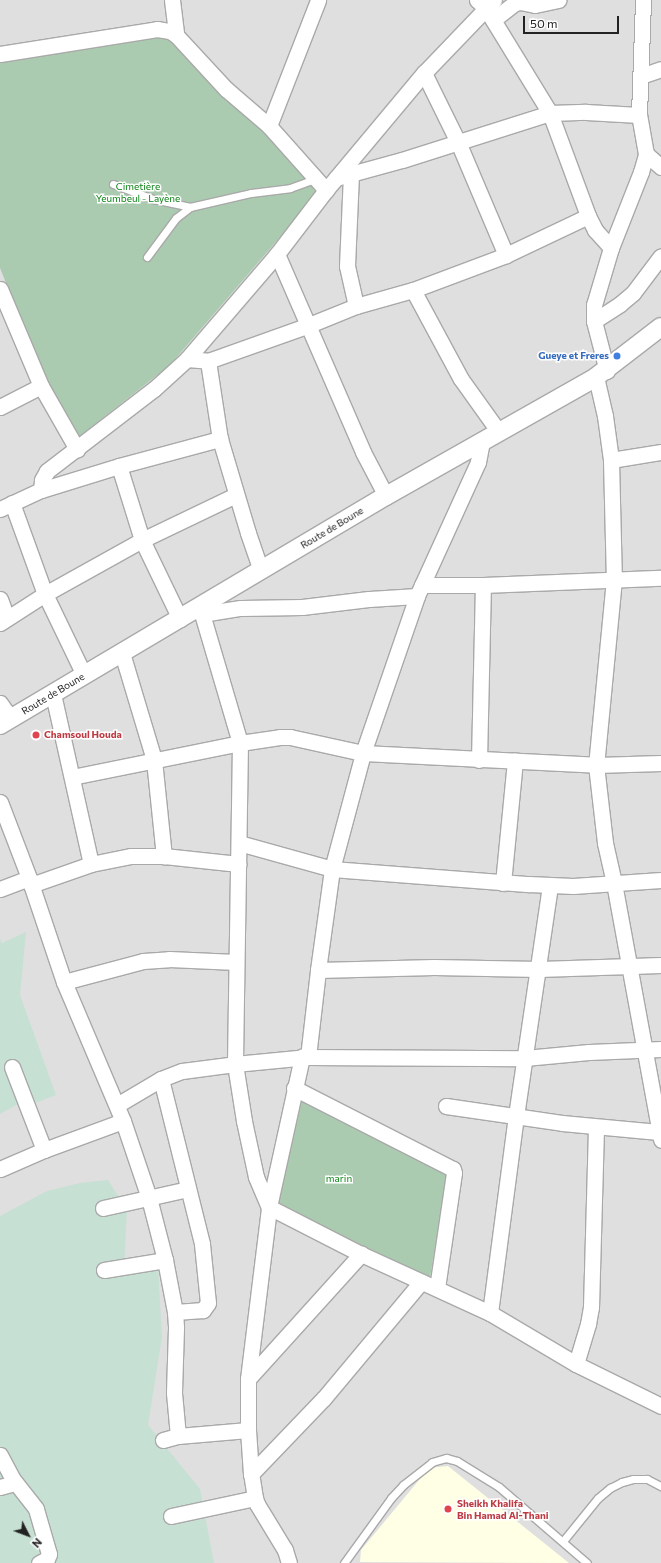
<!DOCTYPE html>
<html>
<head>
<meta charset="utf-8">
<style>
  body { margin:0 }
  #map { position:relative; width:661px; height:1563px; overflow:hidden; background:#f2efe9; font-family:Commissioner,sans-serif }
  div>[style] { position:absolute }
  .residential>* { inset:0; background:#e0dfdf; transform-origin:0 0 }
  .education>* { inset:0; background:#ffffe5 }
  .wetland>* { inset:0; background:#c6e0d4 }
  .cemetery>* { inset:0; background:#aacbaf }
  .roads { filter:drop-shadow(1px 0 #a9a9a9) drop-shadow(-1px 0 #a9a9a9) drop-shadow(0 1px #a9a9a9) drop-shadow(0 -1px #a9a9a9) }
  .service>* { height:7px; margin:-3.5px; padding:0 3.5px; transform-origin:3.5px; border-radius:3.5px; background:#fff }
  .minor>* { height:15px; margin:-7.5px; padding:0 7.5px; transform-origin:7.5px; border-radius:7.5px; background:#fff }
  .tertiary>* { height:18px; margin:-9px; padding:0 9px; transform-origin:9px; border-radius:9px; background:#fff }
  .dots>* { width:11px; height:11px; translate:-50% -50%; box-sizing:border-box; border:2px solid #fff; border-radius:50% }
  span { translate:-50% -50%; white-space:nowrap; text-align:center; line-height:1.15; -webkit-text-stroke:3px #fff; paint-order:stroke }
  .park-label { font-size:10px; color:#0c8416 }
  .shop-label { font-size:10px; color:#366cbe; font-weight:700 }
  .right { translate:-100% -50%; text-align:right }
  .street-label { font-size:10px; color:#222 }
  .health-label { font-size:10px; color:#be3a42; font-weight:700 }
  .left { translate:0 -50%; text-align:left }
  .north { position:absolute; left:8px; top:1515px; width:40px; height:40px; -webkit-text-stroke:3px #fff; paint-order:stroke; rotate:132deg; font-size:11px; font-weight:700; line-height:16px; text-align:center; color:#222 }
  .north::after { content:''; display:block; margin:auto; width:14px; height:18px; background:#222; clip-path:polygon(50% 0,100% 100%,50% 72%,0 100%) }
  .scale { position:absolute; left:523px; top:16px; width:96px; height:18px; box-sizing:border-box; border:2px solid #222; border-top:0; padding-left:5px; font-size:12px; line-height:14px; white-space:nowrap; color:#222; -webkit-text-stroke:3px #fff; paint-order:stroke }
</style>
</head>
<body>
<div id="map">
  <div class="residential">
    <i style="left:0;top:0;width:661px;height:1563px"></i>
  </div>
  <div class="education">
    <i style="clip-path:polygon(448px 1466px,569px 1563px,360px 1562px,361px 1550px,429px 1468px)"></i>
  </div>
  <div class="wetland">
    <i style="clip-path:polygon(26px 932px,20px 995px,56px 1095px,23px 1108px,20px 1103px,0 1114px,0 939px,2px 943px)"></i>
    <i style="clip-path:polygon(108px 1180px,127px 1210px,124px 1270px,158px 1267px,162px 1337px,148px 1425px,200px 1489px,214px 1563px,0 1563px,0 1216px,47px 1191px,80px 1183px)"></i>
  </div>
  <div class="cemetery">
    <i style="clip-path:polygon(172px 34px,269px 126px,317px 194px,170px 365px,76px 439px,46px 382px,0 268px,0 59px)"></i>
    <i style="clip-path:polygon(292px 1095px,447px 1173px,429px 1284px,274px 1208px)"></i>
  </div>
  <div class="roads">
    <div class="service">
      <i style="left:113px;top:184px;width:43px;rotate:20.6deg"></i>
      <i style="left:153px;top:199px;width:38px;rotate:12deg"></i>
      <i style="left:147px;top:257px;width:49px;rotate:-53.4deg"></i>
      <i style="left:176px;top:218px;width:18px;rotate:-38deg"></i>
      <i style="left:190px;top:207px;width:63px;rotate:-12.9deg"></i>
      <i style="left:251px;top:193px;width:39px;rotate:-7deg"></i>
      <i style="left:290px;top:188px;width:27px;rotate:-20deg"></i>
      <i style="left:563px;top:1541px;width:55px;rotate:-50.9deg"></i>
      <i style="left:598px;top:1498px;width:16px;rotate:-40deg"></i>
      <i style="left:610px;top:1488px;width:13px;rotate:-27deg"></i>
      <i style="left:622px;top:1482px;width:11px;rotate:-15deg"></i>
      <i style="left:633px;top:1479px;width:14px"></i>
      <i style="left:647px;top:1479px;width:16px;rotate:27deg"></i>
      <i style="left:344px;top:1563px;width:80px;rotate:-54.1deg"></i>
      <i style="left:391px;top:1498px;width:18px;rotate:-47deg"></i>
      <i style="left:403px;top:1485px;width:37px;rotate:-38deg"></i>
      <i style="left:432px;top:1462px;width:15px;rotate:-16deg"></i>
      <i style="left:446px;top:1458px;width:11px;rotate:15deg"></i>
      <i style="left:457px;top:1461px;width:49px;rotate:31.8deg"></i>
      <i style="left:499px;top:1487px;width:116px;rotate:40.8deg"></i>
    </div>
    <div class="minor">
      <i style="left:172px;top:0;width:35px;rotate:83deg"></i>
      <i style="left:477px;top:0;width:11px;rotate:41deg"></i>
      <i style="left:485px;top:7px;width:124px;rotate:58.5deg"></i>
      <i style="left:550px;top:113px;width:110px;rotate:69.7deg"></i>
      <i style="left:588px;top:216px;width:16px;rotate:63deg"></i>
      <i style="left:595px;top:230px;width:24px;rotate:48deg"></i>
      <i style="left:493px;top:20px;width:28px;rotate:-38deg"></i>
      <i style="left:515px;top:3px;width:5px;rotate:-11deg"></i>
      <i style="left:520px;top:2px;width:15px;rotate:11deg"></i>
      <i style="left:535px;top:5px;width:24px;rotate:-12deg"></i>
      <i style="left:0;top:54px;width:159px;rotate:-9deg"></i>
      <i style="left:157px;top:29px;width:13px;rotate:9deg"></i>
      <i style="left:170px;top:31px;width:7px;rotate:34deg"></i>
      <i style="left:176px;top:35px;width:74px;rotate:47.2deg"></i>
      <i style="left:226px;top:89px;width:57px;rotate:40.7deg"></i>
      <i style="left:269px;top:126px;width:86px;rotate:48.3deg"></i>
      <i style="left:424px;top:73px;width:77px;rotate:63.8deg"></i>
      <i style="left:458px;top:142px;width:123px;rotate:67deg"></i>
      <i style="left:641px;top:76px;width:21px;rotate:-19deg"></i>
      <i style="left:269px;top:126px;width:135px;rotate:-68.7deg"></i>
      <i style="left:646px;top:154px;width:20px;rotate:41deg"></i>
      <i style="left:351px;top:174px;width:92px;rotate:92.5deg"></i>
      <i style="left:347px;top:266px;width:41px;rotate:77.3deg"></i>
      <i style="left:336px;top:178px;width:68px;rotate:-15.3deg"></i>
      <i style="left:402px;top:160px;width:155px;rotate:-17.6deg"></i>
      <i style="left:550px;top:113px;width:36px;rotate:-2deg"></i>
      <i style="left:586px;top:112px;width:53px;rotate:3.2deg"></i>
      <i style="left:277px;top:254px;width:216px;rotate:66.5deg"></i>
      <i style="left:363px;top:452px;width:50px;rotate:62.4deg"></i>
      <i style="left:0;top:289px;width:105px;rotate:67.1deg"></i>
      <i style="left:41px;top:386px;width:73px;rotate:60.3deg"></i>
      <i style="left:413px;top:290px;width:101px;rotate:61.7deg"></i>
      <i style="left:461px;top:379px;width:65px;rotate:54.4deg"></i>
      <i style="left:594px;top:321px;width:31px;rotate:-33deg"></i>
      <i style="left:620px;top:304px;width:17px;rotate:-40deg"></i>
      <i style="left:633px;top:293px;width:46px;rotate:-52.9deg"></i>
      <i style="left:187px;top:359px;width:21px;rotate:5deg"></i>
      <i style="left:208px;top:361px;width:107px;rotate:-19.6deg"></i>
      <i style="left:309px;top:325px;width:51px;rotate:-22deg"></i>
      <i style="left:356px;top:306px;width:59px;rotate:-15.7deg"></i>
      <i style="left:413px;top:290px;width:99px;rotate:-20.6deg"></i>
      <i style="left:506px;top:255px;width:91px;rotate:-25.4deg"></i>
      <i style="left:208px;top:361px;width:79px;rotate:81.3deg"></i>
      <i style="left:220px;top:439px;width:98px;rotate:73.4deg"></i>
      <i style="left:248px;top:533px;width:39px;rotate:71deg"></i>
      <i style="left:607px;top:371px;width:52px;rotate:-104.6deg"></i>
      <i style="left:594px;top:321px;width:16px;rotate:-90deg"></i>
      <i style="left:594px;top:305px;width:59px;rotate:-73.4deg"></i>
      <i style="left:611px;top:248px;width:82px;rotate:-68.5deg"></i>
      <i style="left:641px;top:172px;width:19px;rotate:-74deg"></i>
      <i style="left:646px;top:154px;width:40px;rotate:-100deg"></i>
      <i style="left:639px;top:115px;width:115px;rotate:-88deg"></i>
      <i style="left:596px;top:377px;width:40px;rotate:77deg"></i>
      <i style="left:605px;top:416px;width:44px;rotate:82.2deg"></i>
      <i style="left:611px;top:460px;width:119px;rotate:88.6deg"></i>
      <i style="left:614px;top:579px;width:187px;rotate:95.5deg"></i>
      <i style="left:596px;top:765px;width:79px;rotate:83.4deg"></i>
      <i style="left:605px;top:843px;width:41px;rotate:77.3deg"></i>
      <i style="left:614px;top:883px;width:261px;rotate:79.6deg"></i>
      <i style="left:0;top:407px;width:46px;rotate:-27.1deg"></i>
      <i style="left:611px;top:460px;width:51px;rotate:-9.1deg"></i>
      <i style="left:119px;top:466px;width:77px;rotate:72.7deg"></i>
      <i style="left:142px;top:540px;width:88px;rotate:64.3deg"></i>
      <i style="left:41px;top:490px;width:10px;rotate:-84deg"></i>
      <i style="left:42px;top:480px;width:10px;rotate:-61deg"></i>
      <i style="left:47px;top:471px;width:135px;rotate:-37.5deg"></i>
      <i style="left:154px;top:389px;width:45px;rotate:-42.3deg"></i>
      <i style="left:187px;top:359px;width:138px;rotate:-49.4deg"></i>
      <i style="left:277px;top:254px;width:81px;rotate:-52.6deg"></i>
      <i style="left:326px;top:190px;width:153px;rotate:-50.1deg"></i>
      <i style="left:424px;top:73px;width:101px;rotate:-46.2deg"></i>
      <i style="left:12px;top:503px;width:97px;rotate:70.1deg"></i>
      <i style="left:45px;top:594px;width:90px;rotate:64.3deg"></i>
      <i style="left:0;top:509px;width:45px;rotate:-24.9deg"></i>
      <i style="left:41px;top:490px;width:82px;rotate:-17.1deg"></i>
      <i style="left:119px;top:466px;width:105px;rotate:-15deg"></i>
      <i style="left:422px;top:585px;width:61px"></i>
      <i style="left:483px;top:585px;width:178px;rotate:-2.3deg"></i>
      <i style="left:0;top:599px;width:20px;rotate:70deg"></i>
      <i style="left:200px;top:607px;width:142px;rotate:73.6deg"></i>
      <i style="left:240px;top:743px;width:321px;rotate:90.9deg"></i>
      <i style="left:235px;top:1064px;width:58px;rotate:81deg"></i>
      <i style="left:244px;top:1121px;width:57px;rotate:77.9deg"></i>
      <i style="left:256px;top:1177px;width:33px;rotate:67deg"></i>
      <i style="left:269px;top:1207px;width:103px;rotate:27.1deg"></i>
      <i style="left:361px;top:1254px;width:142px;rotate:24.6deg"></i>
      <i style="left:490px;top:1313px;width:100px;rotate:30.7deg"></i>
      <i style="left:576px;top:1364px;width:95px;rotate:26.3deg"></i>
      <i style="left:202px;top:614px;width:39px;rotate:-9deg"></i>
      <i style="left:241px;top:608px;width:61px;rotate:-0.9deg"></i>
      <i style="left:302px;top:607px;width:67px;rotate:-6.8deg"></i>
      <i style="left:369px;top:599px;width:48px;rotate:-3.6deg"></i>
      <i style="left:0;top:623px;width:54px;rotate:-32.8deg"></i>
      <i style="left:45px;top:594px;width:111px;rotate:-29.1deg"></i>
      <i style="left:142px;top:540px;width:104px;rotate:-25.6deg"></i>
      <i style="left:122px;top:653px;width:112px;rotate:73.3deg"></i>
      <i style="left:154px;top:760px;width:97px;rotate:84.1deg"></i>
      <i style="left:53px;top:694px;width:174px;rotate:77.4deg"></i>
      <i style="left:0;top:703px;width:19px;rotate:55deg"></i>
      <i style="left:479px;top:760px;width:175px;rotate:-88.7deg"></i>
      <i style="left:72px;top:777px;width:171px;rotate:-11.4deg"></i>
      <i style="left:240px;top:743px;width:40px;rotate:-8.5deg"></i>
      <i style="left:280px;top:737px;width:10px"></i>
      <i style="left:290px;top:737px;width:75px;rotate:12.4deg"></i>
      <i style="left:363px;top:753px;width:233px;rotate:2.9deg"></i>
      <i style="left:596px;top:765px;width:65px;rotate:-1.8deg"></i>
      <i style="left:0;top:802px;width:81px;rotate:69.1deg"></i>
      <i style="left:29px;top:878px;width:110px;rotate:71.4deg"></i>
      <i style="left:64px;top:982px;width:151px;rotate:67deg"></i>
      <i style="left:123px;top:1121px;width:81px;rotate:71.3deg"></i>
      <i style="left:149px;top:1198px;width:64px;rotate:75.5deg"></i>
      <i style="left:165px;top:1260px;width:53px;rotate:79.1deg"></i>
      <i style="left:175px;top:1312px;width:16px;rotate:86deg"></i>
      <i style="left:176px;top:1328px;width:65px;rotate:91.8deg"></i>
      <i style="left:174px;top:1393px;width:43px;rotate:84.7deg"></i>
      <i style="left:239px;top:843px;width:97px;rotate:15.6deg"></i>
      <i style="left:332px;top:869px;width:198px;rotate:4.4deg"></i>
      <i style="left:529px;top:884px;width:44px;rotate:2.6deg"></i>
      <i style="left:573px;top:886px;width:88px;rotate:-3.9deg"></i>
      <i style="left:503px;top:883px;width:123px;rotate:-84.4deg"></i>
      <i style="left:31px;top:885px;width:64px;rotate:-19.3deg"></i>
      <i style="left:91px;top:864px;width:41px;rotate:-11.3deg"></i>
      <i style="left:131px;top:856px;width:33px"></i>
      <i style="left:164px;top:856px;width:75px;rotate:6.1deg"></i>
      <i style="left:0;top:889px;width:31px;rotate:-21deg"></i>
      <i style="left:318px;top:970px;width:116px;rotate:-1.5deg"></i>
      <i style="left:434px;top:967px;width:105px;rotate:1.1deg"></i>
      <i style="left:539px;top:969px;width:122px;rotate:-1.9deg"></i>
      <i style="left:64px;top:982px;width:82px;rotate:-14.9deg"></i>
      <i style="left:143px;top:961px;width:26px;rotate:-4deg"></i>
      <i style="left:169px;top:959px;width:67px;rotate:2.6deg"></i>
      <i style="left:308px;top:1057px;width:88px;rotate:-83.4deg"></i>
      <i style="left:318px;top:970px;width:102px;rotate:-82.1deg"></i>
      <i style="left:332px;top:869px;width:120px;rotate:-75deg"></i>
      <i style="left:363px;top:753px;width:166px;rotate:-71deg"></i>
      <i style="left:417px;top:596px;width:147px;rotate:-65.5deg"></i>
      <i style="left:478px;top:462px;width:20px;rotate:-79deg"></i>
      <i style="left:12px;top:1067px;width:89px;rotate:68.9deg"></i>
      <i style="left:161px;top:1079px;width:170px;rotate:76deg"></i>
      <i style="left:202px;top:1244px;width:59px;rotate:84.2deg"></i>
      <i style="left:208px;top:1303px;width:9px;rotate:126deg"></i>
      <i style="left:203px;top:1310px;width:28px;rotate:176deg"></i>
      <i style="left:294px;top:1088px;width:178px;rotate:27deg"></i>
      <i style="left:453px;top:1169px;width:4px;rotate:76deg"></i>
      <i style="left:454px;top:1173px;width:116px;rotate:98.4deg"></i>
      <i style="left:117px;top:1105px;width:51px;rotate:-30.6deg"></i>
      <i style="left:161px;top:1079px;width:22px;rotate:-21deg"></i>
      <i style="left:182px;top:1071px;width:53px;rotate:-7.5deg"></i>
      <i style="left:235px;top:1064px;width:73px;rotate:-5.5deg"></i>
      <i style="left:308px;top:1057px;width:217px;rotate:0.3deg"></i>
      <i style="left:525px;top:1058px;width:64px;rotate:-5.4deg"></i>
      <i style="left:589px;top:1052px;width:72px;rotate:-2.4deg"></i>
      <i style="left:446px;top:1106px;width:117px;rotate:8.3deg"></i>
      <i style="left:562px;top:1123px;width:97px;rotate:5.3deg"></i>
      <i style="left:0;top:1169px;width:48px;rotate:-23.4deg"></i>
      <i style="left:44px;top:1150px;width:84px;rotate:-20.2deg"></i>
      <i style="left:103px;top:1208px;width:87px;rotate:-12.6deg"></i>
      <i style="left:104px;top:1270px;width:62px;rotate:-9.3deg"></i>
      <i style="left:490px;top:1313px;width:199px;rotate:-82.5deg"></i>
      <i style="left:516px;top:1116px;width:233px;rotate:-81.6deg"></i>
      <i style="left:576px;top:1364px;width:42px;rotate:-73.3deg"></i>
      <i style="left:588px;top:1324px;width:17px;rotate:-80deg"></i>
      <i style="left:591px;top:1307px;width:180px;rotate:-88.4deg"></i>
      <i style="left:248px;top:1379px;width:169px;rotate:-47.9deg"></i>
      <i style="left:163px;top:1440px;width:16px;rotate:-15deg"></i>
      <i style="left:178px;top:1436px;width:70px;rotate:-4.9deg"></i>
      <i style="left:0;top:1455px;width:26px;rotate:62deg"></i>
      <i style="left:12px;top:1478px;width:39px;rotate:52deg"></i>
      <i style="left:36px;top:1509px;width:47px;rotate:73.9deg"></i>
      <i style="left:49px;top:1554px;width:5px;rotate:112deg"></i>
      <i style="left:47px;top:1559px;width:9px;rotate:153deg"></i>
      <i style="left:251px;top:1474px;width:105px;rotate:-46.2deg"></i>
      <i style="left:324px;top:1398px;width:151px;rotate:-50.1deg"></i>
      <i style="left:0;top:1487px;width:16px;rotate:-15deg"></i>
      <i style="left:171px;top:1516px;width:86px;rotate:-12.1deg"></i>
      <i style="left:289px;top:1563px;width:14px;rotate:-107deg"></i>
      <i style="left:285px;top:1550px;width:54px;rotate:-121.3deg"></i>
      <i style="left:257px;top:1504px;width:6px;rotate:-108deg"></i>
      <i style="left:255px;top:1498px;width:24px;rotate:-99deg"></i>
      <i style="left:251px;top:1474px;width:44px;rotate:-93.9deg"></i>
      <i style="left:248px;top:1430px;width:51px;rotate:-90deg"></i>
      <i style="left:248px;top:1379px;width:173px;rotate:-83deg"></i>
      <i style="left:269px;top:1207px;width:154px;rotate:-77.6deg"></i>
    </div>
    <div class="tertiary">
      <i style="left:0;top:725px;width:449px;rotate:-30.7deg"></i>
      <i style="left:386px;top:496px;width:241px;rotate:-29.5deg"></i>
      <i style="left:596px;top:377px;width:82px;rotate:-37.6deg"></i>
    </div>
  </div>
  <div class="dots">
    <i style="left:617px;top:356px;background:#3f7fe0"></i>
    <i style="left:36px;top:735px;background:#e0444e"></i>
    <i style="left:448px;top:1509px;background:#e0444e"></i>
  </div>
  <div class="park-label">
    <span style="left:138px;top:192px">Cimetière<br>Yeumbeul - Layène</span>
    <span style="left:339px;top:1179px">marin</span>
  </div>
  <div class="shop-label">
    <span class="right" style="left:609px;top:356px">Gueye et Freres</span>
  </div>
  <div class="street-label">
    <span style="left:332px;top:528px;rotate:-31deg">Route de Boune</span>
    <span style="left:53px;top:694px;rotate:-31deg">Route de Boune</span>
  </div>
  <div class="health-label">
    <span class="left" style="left:44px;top:735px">Chamsoul Houda</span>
    <span class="left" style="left:457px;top:1509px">Sheikh Khalifa<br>Bin Hamad Al-Thani</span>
  </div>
  <div class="north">N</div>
  <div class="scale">50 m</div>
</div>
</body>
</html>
